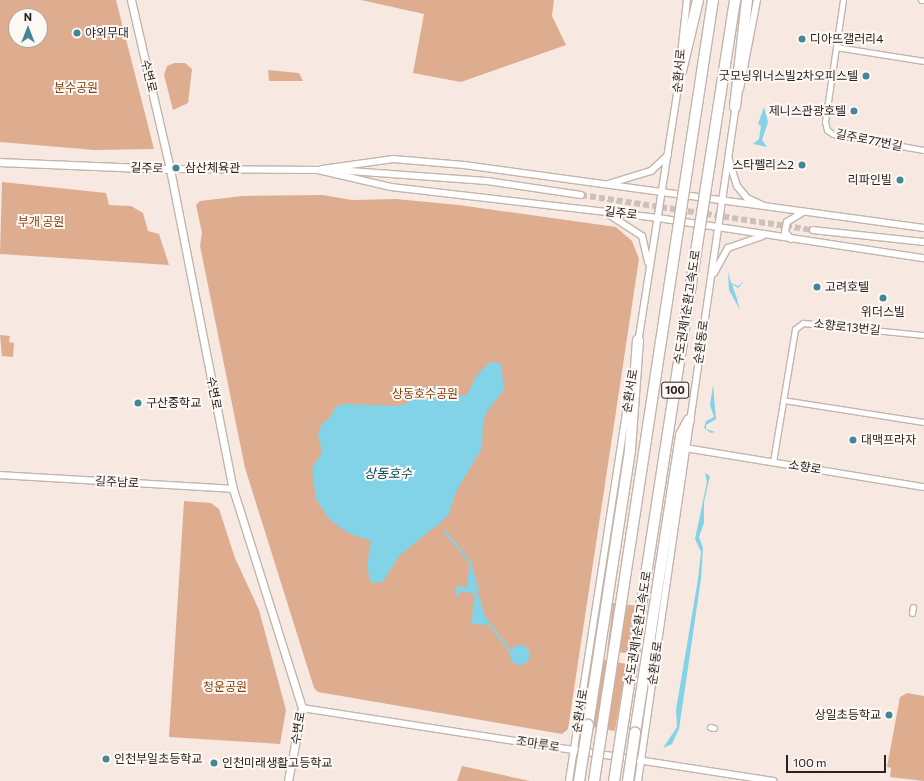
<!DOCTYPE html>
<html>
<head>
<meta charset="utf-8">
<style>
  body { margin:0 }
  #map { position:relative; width:924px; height:781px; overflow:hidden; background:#f7e9e1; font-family:Commissioner,"Noto Sans KR",sans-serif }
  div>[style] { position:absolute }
  .green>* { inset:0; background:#dead90; transform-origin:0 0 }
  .water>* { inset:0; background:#82d2e8 }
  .round { border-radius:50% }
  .stream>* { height:2px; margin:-1px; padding:0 1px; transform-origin:1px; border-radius:1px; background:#82d2e8 }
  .tertiary-tunnel>* { height:6px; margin-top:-3px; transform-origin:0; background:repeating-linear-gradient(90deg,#cec1ba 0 6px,transparent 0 9px) }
  .roads { filter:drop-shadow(1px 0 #c1b5ad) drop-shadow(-1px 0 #c1b5ad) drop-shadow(0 1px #c1b5ad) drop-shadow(0 -1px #c1b5ad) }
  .minor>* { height:5px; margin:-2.5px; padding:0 2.5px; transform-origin:2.5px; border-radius:2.5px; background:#fff }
  .tertiary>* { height:6px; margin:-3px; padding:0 3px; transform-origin:3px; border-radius:3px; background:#fff }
  .secondary>* { height:7px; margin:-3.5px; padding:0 3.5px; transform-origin:3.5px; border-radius:3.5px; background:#fff }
  .motorway>* { height:10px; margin:-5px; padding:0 5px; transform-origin:5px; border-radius:5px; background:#fff }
  .bridges { filter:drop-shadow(1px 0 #c1b5ad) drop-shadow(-1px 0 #c1b5ad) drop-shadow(0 1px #c1b5ad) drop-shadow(0 -1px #c1b5ad) }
  .motorway-bridge>* { height:10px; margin:-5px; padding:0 5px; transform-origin:5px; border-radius:5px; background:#fff }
  .dots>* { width:11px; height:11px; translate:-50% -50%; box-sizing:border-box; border:2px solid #fef8f5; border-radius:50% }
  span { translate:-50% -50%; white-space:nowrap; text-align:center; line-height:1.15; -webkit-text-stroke:4px #fef8f5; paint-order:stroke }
  .shield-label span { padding:1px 3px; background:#fef8f5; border:1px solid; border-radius:3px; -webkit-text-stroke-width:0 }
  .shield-label { font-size:11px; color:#282320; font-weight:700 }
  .poi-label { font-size:12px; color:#282320 }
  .left { translate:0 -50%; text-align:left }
  .right { translate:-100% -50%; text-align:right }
  .street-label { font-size:12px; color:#282320 }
  .park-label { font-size:12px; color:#864005 }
  .water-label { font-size:13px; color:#004b5a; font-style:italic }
  .north { position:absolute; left:8px; top:8px; width:40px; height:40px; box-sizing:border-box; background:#fef8f5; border:1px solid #a8a3a0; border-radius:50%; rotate:0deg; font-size:11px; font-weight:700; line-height:16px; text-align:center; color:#282320 }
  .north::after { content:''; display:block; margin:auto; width:14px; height:18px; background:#448698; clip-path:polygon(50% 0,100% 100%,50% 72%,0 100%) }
  .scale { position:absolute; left:786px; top:755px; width:100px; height:18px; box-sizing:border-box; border:2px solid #282320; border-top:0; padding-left:5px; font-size:12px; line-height:14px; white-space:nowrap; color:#282320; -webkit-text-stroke:3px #fef8f5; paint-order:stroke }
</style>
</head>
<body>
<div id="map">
  <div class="green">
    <i style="clip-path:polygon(evenodd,0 0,116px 0,154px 149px,94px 150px,0 142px,0 0,16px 16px,40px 16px,40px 40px,16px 40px,16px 16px)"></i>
    <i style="clip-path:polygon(361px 0,554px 0,552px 16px,566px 45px,461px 82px,413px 73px,424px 14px)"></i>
    <i style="clip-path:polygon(174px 63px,185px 63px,192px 69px,188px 103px,173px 110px,164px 75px,167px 66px)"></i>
    <i style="clip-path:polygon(268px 70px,299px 73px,303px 81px,269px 81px)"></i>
    <i style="clip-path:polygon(2px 182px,106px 193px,109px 205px,131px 206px,143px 213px,148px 231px,159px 234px,169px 265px,0 254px)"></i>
    <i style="clip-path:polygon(323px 195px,352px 200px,396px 199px,459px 205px,616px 227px,632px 241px,639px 259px,568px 729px,562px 734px,318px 692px,314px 688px,245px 468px,200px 246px,202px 233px,196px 205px,200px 201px,242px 196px)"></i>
    <i style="clip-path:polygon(0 335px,10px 336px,9px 342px,14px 343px,13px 357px,2px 356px)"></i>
    <i style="clip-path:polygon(184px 501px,211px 503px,219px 509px,235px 558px,259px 610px,286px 710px,280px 744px,169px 737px)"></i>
    <i style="left:613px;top:603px;width:23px;height:48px;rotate:7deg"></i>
    <i style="left:604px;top:660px;width:23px;height:68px;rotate:10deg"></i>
    <i style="clip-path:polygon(907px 693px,924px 696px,924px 781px,890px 777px,891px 768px,887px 767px,900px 697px)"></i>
    <i style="clip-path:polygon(462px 766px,530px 781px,457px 781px)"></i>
  </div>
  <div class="water">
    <i style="clip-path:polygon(764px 107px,768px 122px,762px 140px,767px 147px,753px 144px,759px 139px,761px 126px,758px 124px)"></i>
    <i style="clip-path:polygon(728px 272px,731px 283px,738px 286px,744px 281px,738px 288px,732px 284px,737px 299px,741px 291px,737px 300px,740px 310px,729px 290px)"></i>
    <i style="clip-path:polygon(490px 362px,501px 364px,504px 390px,488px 410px,483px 422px,482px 448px,456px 492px,448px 516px,399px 556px,383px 582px,371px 583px,367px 567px,371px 541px,348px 533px,329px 519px,316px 499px,312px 468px,322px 452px,318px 435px,322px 424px,331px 417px,335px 407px,344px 404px,398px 406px,407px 403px,422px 388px,437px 387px,458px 396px,467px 395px,477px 375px)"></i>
    <i style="clip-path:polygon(713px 385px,716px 419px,706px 425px,706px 429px,715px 432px,711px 433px,704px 428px,706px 421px,714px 417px,710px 405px)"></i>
    <i style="clip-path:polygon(705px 473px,710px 476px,704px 502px,704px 523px,699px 537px,703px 548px,701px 579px,679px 729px,672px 744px,663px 748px,677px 727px,676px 710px,698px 579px,701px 552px,695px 539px,707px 482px)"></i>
    <i style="clip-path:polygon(470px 562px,480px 608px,489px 623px,484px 625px,471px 624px,475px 594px,460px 591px,459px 596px,455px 595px,457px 586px,467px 587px)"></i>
    <i class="round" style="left:510px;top:645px;width:20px;height:20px"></i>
  </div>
  <div class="stream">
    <i style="left:438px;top:525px;width:1px;rotate:45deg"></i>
    <i style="left:444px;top:531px;width:40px;rotate:50deg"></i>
    <i style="left:470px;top:562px;width:31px;rotate:75deg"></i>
    <i style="left:478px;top:596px;width:22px;rotate:74deg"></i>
    <i style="left:484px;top:617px;width:44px;rotate:52.4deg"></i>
  </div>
  <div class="tertiary-tunnel">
    <i style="left:581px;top:195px;width:235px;rotate:8.6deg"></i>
  </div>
  <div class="roads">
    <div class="minor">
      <i style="left:843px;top:0;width:123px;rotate:98.4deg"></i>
      <i style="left:825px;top:122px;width:8px;rotate:76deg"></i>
      <i style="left:827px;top:130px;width:7px;rotate:34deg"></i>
      <i style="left:833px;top:134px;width:92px;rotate:10deg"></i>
      <i style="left:836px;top:47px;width:89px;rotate:9deg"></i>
      <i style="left:783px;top:400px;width:143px;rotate:8.9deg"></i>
      <i style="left:773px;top:462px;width:135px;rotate:-80.6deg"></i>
      <i style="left:795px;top:329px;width:10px;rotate:-37deg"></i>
      <i style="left:803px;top:323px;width:122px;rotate:5.7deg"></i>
      <i style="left:912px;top:613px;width:6px;rotate:-81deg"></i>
      <i style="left:710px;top:727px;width:4px;rotate:14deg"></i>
    </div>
    <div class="tertiary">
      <i style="left:922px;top:0;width:2px"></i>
      <i style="left:681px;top:54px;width:54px;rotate:-83.7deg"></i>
      <i style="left:740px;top:89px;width:91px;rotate:-79.2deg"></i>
      <i style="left:729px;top:160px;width:27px;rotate:73deg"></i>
      <i style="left:737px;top:186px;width:16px;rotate:50deg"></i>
      <i style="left:747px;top:198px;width:17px;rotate:25deg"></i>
      <i style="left:170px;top:169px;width:151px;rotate:0.4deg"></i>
      <i style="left:322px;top:169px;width:72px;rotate:-8deg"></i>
      <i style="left:393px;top:159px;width:71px;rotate:4.8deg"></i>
      <i style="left:464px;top:165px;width:464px;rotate:7.8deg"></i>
      <i style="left:318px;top:170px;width:75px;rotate:13.1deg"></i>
      <i style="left:391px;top:187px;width:269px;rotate:6.6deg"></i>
      <i style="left:658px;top:218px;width:269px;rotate:8.6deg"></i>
      <i style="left:336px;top:170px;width:151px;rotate:4.2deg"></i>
      <i style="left:487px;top:181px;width:95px;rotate:8.5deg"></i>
      <i style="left:608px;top:184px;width:45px;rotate:-16.8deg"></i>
      <i style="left:651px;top:171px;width:23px;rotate:-43deg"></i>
      <i style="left:608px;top:214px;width:40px;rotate:32.9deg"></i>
      <i style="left:642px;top:236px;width:27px;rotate:77deg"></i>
      <i style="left:813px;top:230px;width:112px;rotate:6.2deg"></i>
      <i style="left:791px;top:239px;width:9px;rotate:-131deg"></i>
      <i style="left:785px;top:232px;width:10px;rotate:-79deg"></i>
      <i style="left:787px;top:222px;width:19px;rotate:-32deg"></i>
      <i style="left:714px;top:273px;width:29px;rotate:-61deg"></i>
      <i style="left:728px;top:248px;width:36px;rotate:-19deg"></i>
      <i style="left:638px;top:343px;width:277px;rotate:-81.1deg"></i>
      <i style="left:685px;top:448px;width:242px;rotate:9.3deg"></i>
      <i style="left:0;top:475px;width:233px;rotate:3.4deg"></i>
      <i style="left:302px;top:708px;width:477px;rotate:8.8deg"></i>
      <i style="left:569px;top:781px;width:397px;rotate:-81.2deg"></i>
      <i style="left:638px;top:781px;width:684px;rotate:-81.76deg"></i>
    </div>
    <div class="secondary">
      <i style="left:131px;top:0;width:173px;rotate:77deg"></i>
      <i style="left:170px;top:169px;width:326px;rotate:78.9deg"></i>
      <i style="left:233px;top:489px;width:230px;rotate:72.5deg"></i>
      <i style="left:302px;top:708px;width:74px;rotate:100.9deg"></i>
      <i style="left:0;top:162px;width:170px;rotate:2.4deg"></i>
    </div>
    <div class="motorway">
      <i style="left:681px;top:71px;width:73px;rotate:-76.5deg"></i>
      <i style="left:735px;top:107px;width:108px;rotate:-83.6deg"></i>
      <i style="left:588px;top:725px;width:279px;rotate:-81.3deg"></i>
      <i style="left:630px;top:449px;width:109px;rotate:-85.8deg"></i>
      <i style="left:635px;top:733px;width:302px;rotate:-81.2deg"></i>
      <i style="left:681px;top:435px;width:17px;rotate:-62deg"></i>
    </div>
  </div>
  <div class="bridges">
    <div class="motorway-bridge">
      <i style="left:579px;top:781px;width:57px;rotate:-80.9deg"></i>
      <i style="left:594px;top:781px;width:790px;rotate:-81.34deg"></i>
      <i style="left:614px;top:781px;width:790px;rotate:-81.19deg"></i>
      <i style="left:628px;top:781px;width:49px;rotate:-81.7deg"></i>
    </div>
  </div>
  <div class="dots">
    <i style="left:77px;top:33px;background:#448698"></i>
    <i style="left:802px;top:39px;background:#448698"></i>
    <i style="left:866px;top:76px;background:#448698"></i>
    <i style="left:854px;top:111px;background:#448698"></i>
    <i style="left:802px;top:165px;background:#448698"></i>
    <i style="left:176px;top:168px;background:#448698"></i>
    <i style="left:900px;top:180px;background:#448698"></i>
    <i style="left:817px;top:287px;background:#448698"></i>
    <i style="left:883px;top:298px;background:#448698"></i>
    <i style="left:138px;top:403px;background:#448698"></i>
    <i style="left:853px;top:440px;background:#448698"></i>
    <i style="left:889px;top:715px;background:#448698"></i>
    <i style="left:106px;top:759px;background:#448698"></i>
    <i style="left:214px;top:763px;background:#448698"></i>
  </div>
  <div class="shield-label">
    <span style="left:675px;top:390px">100</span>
  </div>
  <div class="poi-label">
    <span class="left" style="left:85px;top:33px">야외무대</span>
    <span class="left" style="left:810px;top:39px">디아뜨갤러리4</span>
    <span class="right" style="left:858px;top:76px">굿모닝위너스빌2차오피스텔</span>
    <span class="right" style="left:846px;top:111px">제니스관광호텔</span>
    <span class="right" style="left:794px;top:165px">스타펠리스2</span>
    <span class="left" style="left:185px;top:168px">삼산체육관</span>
    <span class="right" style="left:892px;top:180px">리파인빌</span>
    <span class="left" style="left:825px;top:287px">고려호텔</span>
    <span style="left:883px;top:312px">위더스빌</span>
    <span class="left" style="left:146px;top:403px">구산중학교</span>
    <span class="left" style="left:861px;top:440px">대맥프라자</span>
    <span class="right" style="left:881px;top:715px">상일초등학교</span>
    <span class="left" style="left:114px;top:759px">인천부일초등학교</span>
    <span class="left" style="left:222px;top:763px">인천미래생활고등학교</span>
  </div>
  <div class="street-label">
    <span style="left:679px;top:71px;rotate:-85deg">순환서로</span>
    <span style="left:149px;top:76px;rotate:77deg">수변로</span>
    <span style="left:869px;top:140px;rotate:11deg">길주로77번길</span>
    <span style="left:147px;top:168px;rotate:2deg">길주로</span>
    <span style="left:621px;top:213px;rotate:7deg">길주로</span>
    <span style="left:687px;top:307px;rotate:-81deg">수도권제1순환고속도로</span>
    <span style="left:847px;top:327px;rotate:6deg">소향로13번길</span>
    <span style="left:701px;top:342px;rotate:-82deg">순환동로</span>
    <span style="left:630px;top:391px;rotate:-81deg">순환서로</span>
    <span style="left:214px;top:393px;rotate:79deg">수변로</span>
    <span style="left:805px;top:467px;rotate:9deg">소향로</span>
    <span style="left:117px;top:482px;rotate:3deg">길주남로</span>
    <span style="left:638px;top:628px;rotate:-81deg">수도권제1순환고속도로</span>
    <span style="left:655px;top:663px;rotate:-82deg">순환동로</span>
    <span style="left:580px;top:711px;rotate:-81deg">순환서로</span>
    <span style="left:298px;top:728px;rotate:-80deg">수변로</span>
    <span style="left:538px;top:744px;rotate:9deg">조마루로</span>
  </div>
  <div class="park-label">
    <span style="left:76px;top:88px">분수공원</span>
    <span style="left:41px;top:222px">부개 공원</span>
    <span style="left:425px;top:394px">상동호수공원</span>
    <span style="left:225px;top:687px">청운공원</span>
  </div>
  <div class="water-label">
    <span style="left:388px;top:473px">상동호수</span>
  </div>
  <div class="north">N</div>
  <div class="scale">100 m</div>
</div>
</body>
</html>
